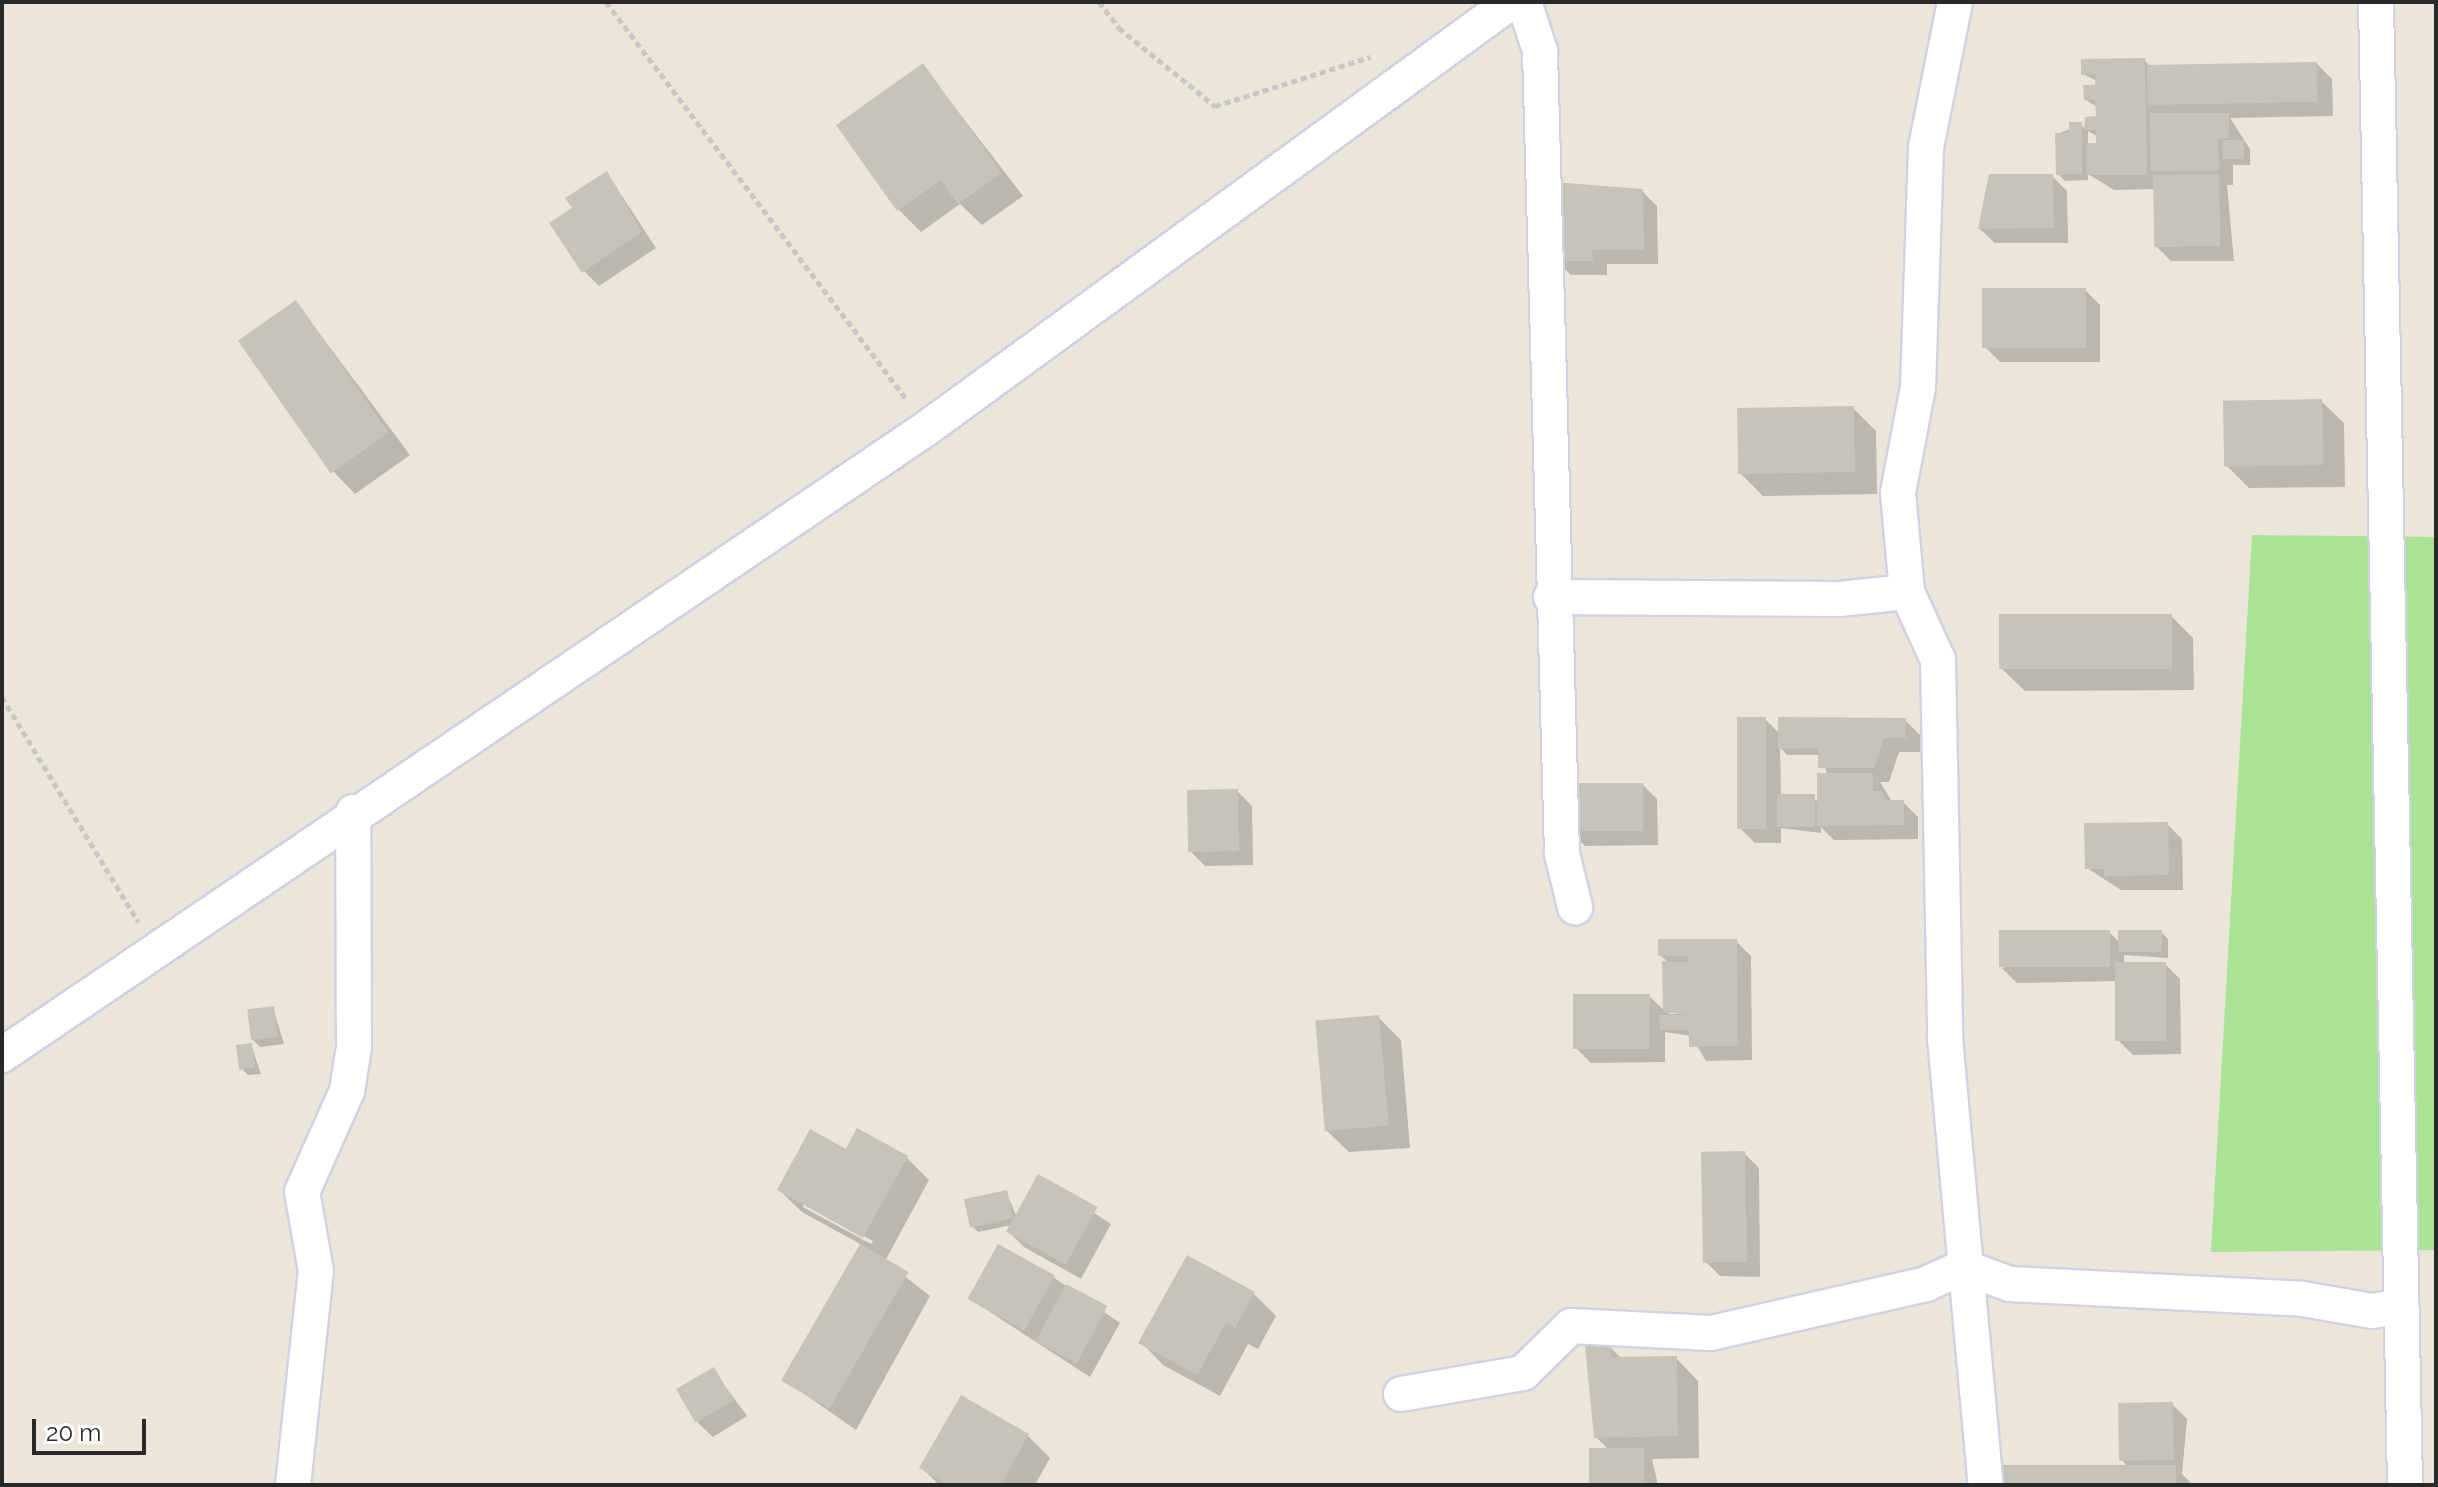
<!DOCTYPE html>
<html>
<head>
<meta charset="utf-8">
<style>
  body { margin:0 }
  #map { position:relative; width:2438px; height:1487px; overflow:hidden; background:#ebe5da; font-family:Raleway,sans-serif }
  div>[style] { position:absolute }
  .green>* { inset:0; background:#aae395 }
  .shadow>* { inset:0; background:#0003 }
  .building>* { inset:0; background:#c7c3b9; transform-origin:0 0 }
  .path>* { height:5px; margin-top:-2.5px; transform-origin:0; background:repeating-linear-gradient(90deg,#c7c7c7 0 6px,transparent 0 10px) }
  .roads { filter:drop-shadow(2px 0 #cfd2e2) drop-shadow(-2px 0 #cfd2e2) drop-shadow(0 2px #cfd2e2) drop-shadow(0 -2px #cfd2e2) }
  .street>* { height:34px; margin:-17px; padding:0 17px; transform-origin:17px; border-radius:17px; background:#fff }
  span { translate:-50% -50%; white-space:nowrap; text-align:center; line-height:1.15; -webkit-text-stroke:7px #fff; paint-order:stroke }
  .frame { position:absolute; inset:0; border:4px solid #292929; pointer-events:none }
  .scale { position:absolute; left:32px; top:1419px; width:114px; height:36px; box-sizing:border-box; border:4px solid #292929; border-top:0; padding-left:10px; font-size:24px; line-height:28px; white-space:nowrap; color:#292929; -webkit-text-stroke:6px #fff; paint-order:stroke }
</style>
</head>
<body>
<div id="map">
  <div class="green">
    <i style="clip-path:polygon(2252px 535px,2436px 537px,2436px 1250px,2211px 1252px)"></i>
  </div>
  <div class="shadow">
    <i style="clip-path:polygon(evenodd,2144px 60px,2150px 66px,2317px 64px,2332px 79px,2333px 116px,2230px 118px,2250px 149px,2250px 165px,2233px 165px,2233px 185px,2227px 185px,2234px 261px,2171px 261px,2156px 246px,2156px 189px,2114px 190px,2088px 174px,2088px 180px,2065px 181px,2058px 174px,2057px 134px,2081px 125px,2086px 130px,2098px 118px,2097px 107px,2086px 100px,2097px 81px,2083px 74px,2144px 60px,2088px 131px,2098px 137px,2098px 149px,2088px 145px,2088px 131px)"></i>
    <i style="clip-path:polygon(923px 66px,1023px 196px,982px 225px,960px 204px,921px 232px,899px 210px)"></i>
    <i style="clip-path:polygon(607px 173px,656px 248px,599px 286px,584px 271px,575px 208px)"></i>
    <i style="clip-path:polygon(2052px 176px,2067px 191px,2068px 243px,1995px 243px,1980px 229px)"></i>
    <i style="clip-path:polygon(1642px 191px,1657px 206px,1658px 264px,1607px 264px,1607px 275px,1571px 275px,1556px 260px)"></i>
    <i style="clip-path:polygon(2085px 290px,2100px 305px,2100px 362px,2000px 362px,1985px 347px)"></i>
    <i style="clip-path:polygon(296px 302px,410px 455px,355px 494px,333px 471px)"></i>
    <i style="clip-path:polygon(2321px 401px,2344px 423px,2345px 487px,2249px 488px,2226px 465px)"></i>
    <i style="clip-path:polygon(1853px 408px,1876px 431px,1877px 494px,1763px 496px,1740px 473px)"></i>
    <i style="clip-path:polygon(2171px 616px,2193px 638px,2194px 690px,2025px 691px,2002px 669px)"></i>
    <i style="clip-path:polygon(evenodd,1765px 719px,1780px 734px,1905px 720px,1920px 735px,1920px 752px,1899px 752px,1889px 782px,1880px 782px,1892px 802px,1903px 802px,1918px 817px,1918px 839px,1834px 840px,1821px 827px,1821px 833px,1781px 828px,1781px 843px,1755px 843px,1740px 828px,1765px 719px,1780px 747px,1787px 755px,1820px 755px,1828px 775px,1819px 801px,1781px 796px,1780px 747px)"></i>
    <i style="clip-path:polygon(1642px 784px,1657px 799px,1658px 845px,1585px 846px,1570px 831px)"></i>
    <i style="clip-path:polygon(1237px 791px,1252px 806px,1253px 865px,1205px 866px,1190px 851px)"></i>
    <i style="clip-path:polygon(2167px 824px,2182px 839px,2183px 890px,2121px 890px,2087px 868px)"></i>
    <i style="clip-path:polygon(2109px 932px,2120px 943px,2161px 932px,2168px 939px,2168px 958px,2124px 955px,2124px 964px,2165px 964px,2180px 979px,2181px 1054px,2133px 1055px,2118px 1040px,2117px 981px,2017px 983px,2002px 968px)"></i>
    <i style="clip-path:polygon(evenodd,1736px 941px,1751px 956px,1752px 1060px,1706px 1061px,1691px 1036px,1665px 1032px,1665px 1062px,1591px 1063px,1576px 1048px,1649px 996px,1665px 1011px,1669px 963px,1660px 955px,1736px 941px,1669px 1010px,1699px 1014px,1669px 1014px,1669px 1010px)"></i>
    <i style="clip-path:polygon(273px 1008px,284px 1044px,260px 1047px,253px 1040px)"></i>
    <i style="clip-path:polygon(1378px 1017px,1401px 1040px,1410px 1148px,1349px 1152px,1326px 1130px)"></i>
    <i style="clip-path:polygon(251px 1045px,261px 1074px,248px 1075px,241px 1068px)"></i>
    <i style="clip-path:polygon(evenodd,847px 1151px,907px 1158px,929px 1180px,885px 1261px,930px 1296px,856px 1430px,786px 1381px,862px 1245px,802px 1212px,779px 1190px,847px 1151px,803px 1202px,873px 1241px,871px 1244px,803px 1207px,803px 1202px)"></i>
    <i style="clip-path:polygon(1744px 1153px,1759px 1168px,1760px 1277px,1720px 1276px,1705px 1261px)"></i>
    <i style="clip-path:polygon(1039px 1177px,1111px 1224px,1081px 1279px,1024px 1247px,1009px 1232px,1012px 1225px,978px 1232px,971px 1225px,1006px 1192px,1017px 1217px)"></i>
    <i style="clip-path:polygon(1053px 1277px,1120px 1323px,1090px 1377px,970px 1299px)"></i>
    <i style="clip-path:polygon(1254px 1294px,1276px 1316px,1258px 1349px,1248px 1344px,1220px 1396px,1163px 1365px,1141px 1342px)"></i>
    <i style="clip-path:polygon(1610px 1347px,1622px 1359px,1676px 1358px,1698px 1381px,1699px 1458px,1652px 1459px,1658px 1485px,1591px 1485px,1609px 1450px,1596px 1437px)"></i>
    <i style="clip-path:polygon(713px 1370px,747px 1416px,713px 1437px,698px 1423px)"></i>
    <i style="clip-path:polygon(2172px 1404px,2187px 1419px,2182px 1474px,2193px 1485px,2005px 1485px,2128px 1467px,2121px 1459px)"></i>
    <i style="clip-path:polygon(1028px 1436px,1050px 1458px,1035px 1485px,939px 1485px,922px 1468px)"></i>
  </div>
  <div class="building">
    <i style="clip-path:polygon(2145px 58px,2147px 175px,2087px 175px,2087px 143px,2096px 143px,2096px 130px,2084px 130px,2085px 117px,2096px 116px,2095px 100px,2084px 100px,2083px 85px,2095px 85px,2095px 74px,2081px 75px,2081px 59px)"></i>
    <i style="left:2317px;top:62px;width:40px;height:170px;rotate:89deg"></i>
    <i style="clip-path:polygon(923px 63px,1002px 173px,958px 204px,941px 180px,897px 211px,836px 125px)"></i>
    <i style="clip-path:polygon(2150px 113px,2229px 113px,2229px 138px,2218px 139px,2219px 171px,2151px 171px)"></i>
    <i style="clip-path:polygon(2069px 122px,2082px 122px,2082px 174px,2056px 175px,2055px 133px,2069px 133px)"></i>
    <i style="left:2223px;top:140px;width:21px;height:19px"></i>
    <i style="clip-path:polygon(607px 171px,642px 232px,582px 273px,549px 223px,572px 208px,565px 198px)"></i>
    <i style="clip-path:polygon(1989px 174px,2053px 174px,2054px 228px,1978px 229px)"></i>
    <i style="left:2219px;top:174px;width:72px;height:66px;rotate:89deg"></i>
    <i style="clip-path:polygon(1553px 182px,1643px 189px,1644px 250px,1592px 250px,1593px 261px,1554px 261px)"></i>
    <i style="left:1982px;top:288px;width:104px;height:60px"></i>
    <i style="left:296px;top:300px;width:162px;height:71px;rotate:55deg"></i>
    <i style="left:2322px;top:399px;width:66px;height:99px;rotate:89deg"></i>
    <i style="left:1854px;top:406px;width:66px;height:117px;rotate:89deg"></i>
    <i style="left:2172px;top:614px;width:55px;height:173px;rotate:90deg"></i>
    <i style="left:1737px;top:717px;width:29px;height:112px"></i>
    <i style="clip-path:polygon(1778px 717px,1906px 718px,1906px 738px,1884px 738px,1874px 768px,1818px 768px,1818px 748px,1778px 749px)"></i>
    <i style="clip-path:polygon(1817px 773px,1873px 773px,1873px 791px,1883px 791px,1884px 800px,1904px 800px,1904px 825px,1817px 826px)"></i>
    <i style="left:1568px;top:783px;width:75px;height:48px"></i>
    <i style="left:1238px;top:789px;width:62px;height:51px;rotate:89deg"></i>
    <i style="left:1815px;top:794px;width:33px;height:38px;rotate:90deg"></i>
    <i style="clip-path:polygon(2168px 822px,2169px 875px,2104px 876px,2104px 869px,2085px 869px,2084px 823px)"></i>
    <i style="left:2110px;top:930px;width:37px;height:111px;rotate:90deg"></i>
    <i style="left:2118px;top:930px;width:44px;height:22px"></i>
    <i style="clip-path:polygon(1658px 939px,1737px 939px,1738px 1046px,1689px 1047px,1689px 1030px,1660px 1030px,1659px 1015px,1689px 1015px,1663px 1012px,1662px 961px,1688px 962px,1688px 956px,1658px 956px)"></i>
    <i style="left:2115px;top:962px;width:51px;height:79px"></i>
    <i style="left:1573px;top:994px;width:77px;height:55px"></i>
    <i style="left:274px;top:1006px;width:31px;height:27px;rotate:83deg"></i>
    <i style="left:1379px;top:1015px;width:111px;height:64px;rotate:85deg"></i>
    <i style="left:252px;top:1043px;width:25px;height:16px;rotate:83deg"></i>
    <i style="clip-path:polygon(857px 1128px,908px 1156px,863px 1238px,777px 1190px,810px 1129px,846px 1149px)"></i>
    <i style="left:1745px;top:1151px;width:111px;height:44px;rotate:89deg"></i>
    <i style="left:1038px;top:1174px;width:68px;height:66px;rotate:29deg"></i>
    <i style="left:1007px;top:1190px;width:29px;height:44px;rotate:78deg"></i>
    <i style="left:860px;top:1244px;width:56px;height:158px;rotate:30deg"></i>
    <i style="left:998px;top:1244px;width:65px;height:63px;rotate:29deg"></i>
    <i style="clip-path:polygon(1187px 1255px,1255px 1292px,1235px 1328px,1226px 1323px,1197px 1375px,1138px 1343px)"></i>
    <i style="left:1066px;top:1284px;width:47px;height:65px;rotate:28deg"></i>
    <i style="clip-path:polygon(1585px 1345px,1611px 1345px,1611px 1357px,1677px 1356px,1678px 1436px,1594px 1438px)"></i>
    <i style="left:714px;top:1367px;width:39px;height:44px;rotate:60deg"></i>
    <i style="clip-path:polygon(961px 1395px,1029px 1434px,1001px 1485px,948px 1485px,919px 1468px)"></i>
    <i style="left:2173px;top:1402px;width:58px;height:55px;rotate:89deg"></i>
    <i style="left:1589px;top:1448px;width:55px;height:37px"></i>
    <i style="left:2176px;top:1465px;width:20px;height:173px;rotate:90deg"></i>
  </div>
  <div class="path">
    <i style="left:606px;top:2px;width:496px;rotate:52.9deg"></i>
    <i style="left:1099px;top:2px;width:33px;rotate:52deg"></i>
    <i style="left:1119px;top:28px;width:124px;rotate:39.1deg"></i>
    <i style="left:1215px;top:106px;width:163px;rotate:-17.5deg"></i>
    <i style="left:2px;top:697px;width:263px;rotate:58.8deg"></i>
  </div>
  <div class="roads">
    <div class="street">
      <i style="left:1524px;top:2px;width:52px;rotate:71.9deg"></i>
      <i style="left:1540px;top:51px;width:803px;rotate:88.43deg"></i>
      <i style="left:1562px;top:854px;width:55px;rotate:76.2deg"></i>
      <i style="left:1955px;top:2px;width:148px;rotate:101.3deg"></i>
      <i style="left:1926px;top:147px;width:240px;rotate:91.9deg"></i>
      <i style="left:1918px;top:387px;width:108px;rotate:100.7deg"></i>
      <i style="left:1898px;top:493px;width:99px;rotate:84.8deg"></i>
      <i style="left:1907px;top:592px;width:75px;rotate:65.5deg"></i>
      <i style="left:1938px;top:660px;width:378px;rotate:88.9deg"></i>
      <i style="left:1945px;top:1038px;width:449px;rotate:84.8deg"></i>
      <i style="left:2376px;top:2px;width:1483px;rotate:88.88deg"></i>
      <i style="left:1551px;top:597px;width:288px;rotate:0.4deg"></i>
      <i style="left:1839px;top:599px;width:68px;rotate:-5.9deg"></i>
      <i style="left:2px;top:1055px;width:1117px;rotate:-34.13deg"></i>
      <i style="left:927px;top:428px;width:723px;rotate:-36.11deg"></i>
      <i style="left:1401px;top:1394px;width:124px;rotate:-9.8deg"></i>
      <i style="left:1523px;top:1373px;width:67px;rotate:-44.4deg"></i>
      <i style="left:1571px;top:1326px;width:140px;rotate:2.9deg"></i>
      <i style="left:1711px;top:1333px;width:221px;rotate:-12.8deg"></i>
      <i style="left:1926px;top:1284px;width:41px;rotate:-24.7deg"></i>
      <i style="left:1963px;top:1267px;width:50px;rotate:19.9deg"></i>
      <i style="left:2010px;top:1284px;width:293px;rotate:2.9deg"></i>
      <i style="left:2303px;top:1299px;width:70px;rotate:9.9deg"></i>
      <i style="left:2372px;top:1311px;width:30px;rotate:-9deg"></i>
      <i style="left:293px;top:1485px;width:215px;rotate:-83.9deg"></i>
      <i style="left:316px;top:1271px;width:80px;rotate:-100deg"></i>
      <i style="left:302px;top:1192px;width:111px;rotate:-66deg"></i>
      <i style="left:347px;top:1091px;width:45px;rotate:-81deg"></i>
      <i style="left:354px;top:1047px;width:235px;rotate:-90.2deg"></i>
    </div>
  </div>
  <div class="frame"></div>
  <div class="scale">20 m</div>
</div>
</body>
</html>
